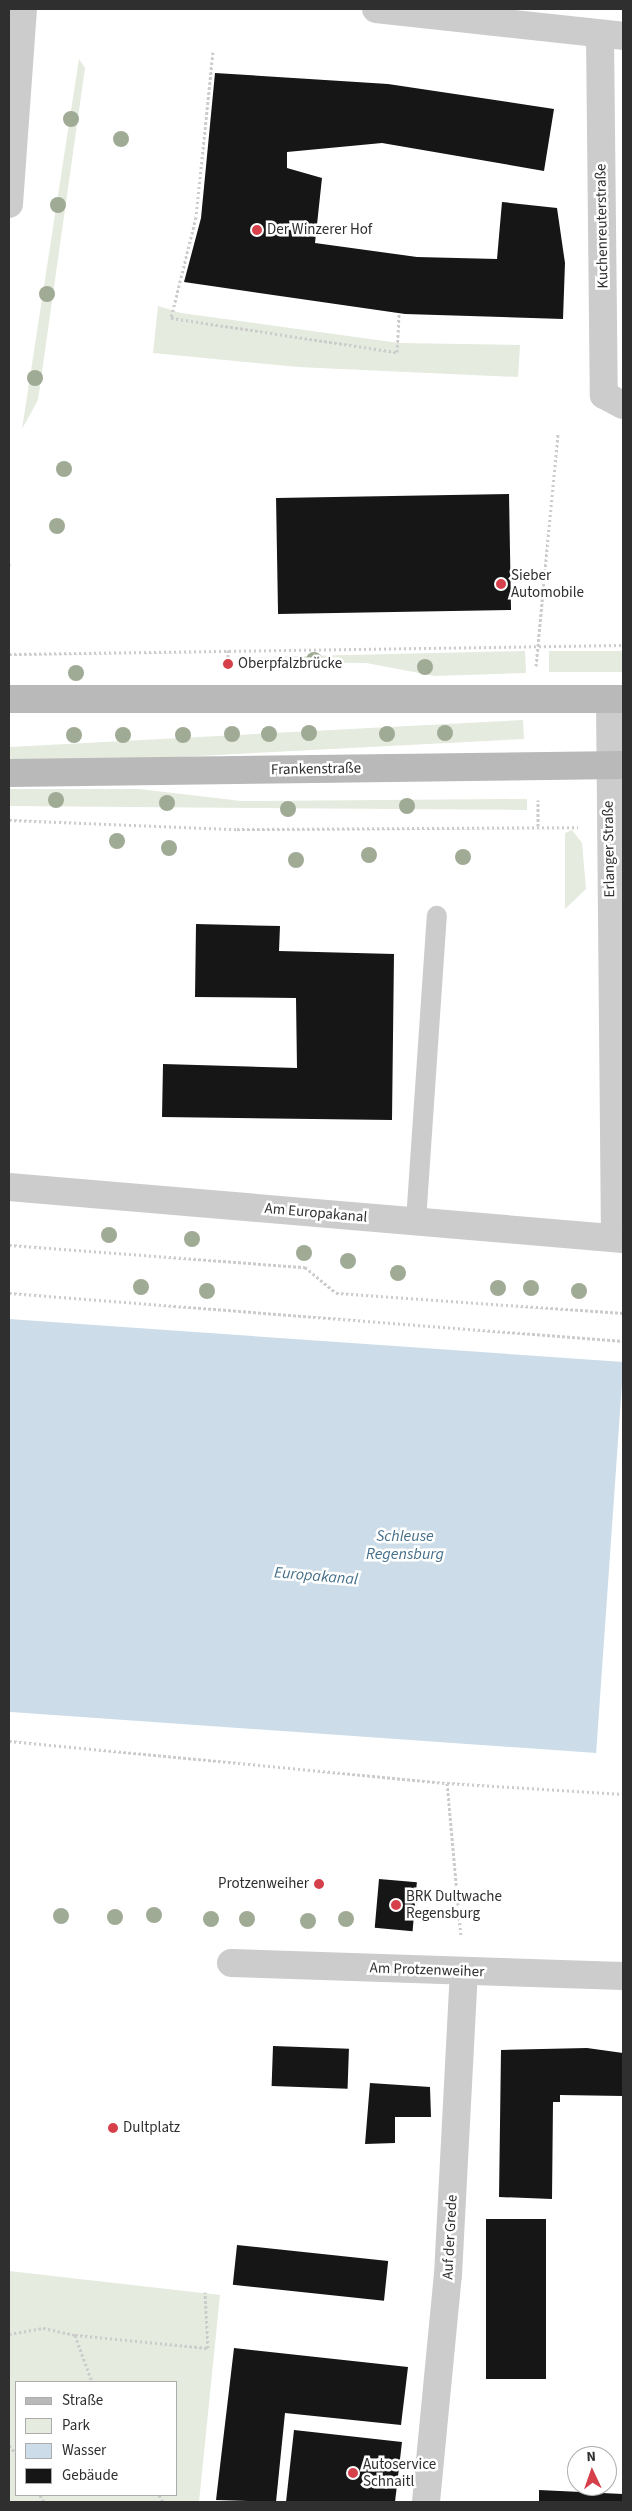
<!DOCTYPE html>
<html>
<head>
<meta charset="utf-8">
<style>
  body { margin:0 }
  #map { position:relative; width:632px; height:2511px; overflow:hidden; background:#fff; font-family:"Source Sans 3",sans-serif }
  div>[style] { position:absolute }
  .green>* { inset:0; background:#e5ebde; transform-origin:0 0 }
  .water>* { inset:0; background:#ccdde9; transform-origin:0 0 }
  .building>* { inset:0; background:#161616; transform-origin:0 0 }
  .path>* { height:3px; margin-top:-1.5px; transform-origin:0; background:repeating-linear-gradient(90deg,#ccc 0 2.5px,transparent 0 5px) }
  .lane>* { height:20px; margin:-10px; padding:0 10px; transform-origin:10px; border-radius:10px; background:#ccc }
  .street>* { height:28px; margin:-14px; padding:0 14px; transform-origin:14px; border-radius:14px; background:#ccc }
  .secondary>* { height:28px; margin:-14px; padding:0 14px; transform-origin:14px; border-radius:14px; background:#b9b9b9 }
  .trees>* { width:16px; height:16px; margin:-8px; border-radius:50%; background:#a0ab96 }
  .dots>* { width:14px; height:14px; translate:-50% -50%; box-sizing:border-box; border:2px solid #fff; border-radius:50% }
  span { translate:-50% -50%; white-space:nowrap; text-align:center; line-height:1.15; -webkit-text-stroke:5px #fff; paint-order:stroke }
  .street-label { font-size:15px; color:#2f2f2f }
  .poi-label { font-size:15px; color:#2f2f2f }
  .left { translate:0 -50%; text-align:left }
  .right { translate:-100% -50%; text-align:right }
  .water-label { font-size:16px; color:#446f8a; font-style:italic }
  .frame { position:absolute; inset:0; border:10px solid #2f2f2f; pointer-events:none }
  .legend { position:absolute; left:15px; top:2381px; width:162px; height:115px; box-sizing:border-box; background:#fff; border:1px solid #acacac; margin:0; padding:6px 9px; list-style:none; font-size:15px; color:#2f2f2f }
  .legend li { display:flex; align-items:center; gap:10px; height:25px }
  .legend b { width:25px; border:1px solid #acacac }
  .north { position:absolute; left:567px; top:2446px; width:50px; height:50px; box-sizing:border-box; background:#fff; border:1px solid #acacac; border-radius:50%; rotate:357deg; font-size:14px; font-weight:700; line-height:20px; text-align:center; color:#2f2f2f }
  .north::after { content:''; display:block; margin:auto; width:18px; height:22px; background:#d6404b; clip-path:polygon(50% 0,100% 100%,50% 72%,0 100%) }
</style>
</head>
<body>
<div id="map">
  <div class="green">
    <i style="clip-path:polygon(79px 59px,85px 68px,38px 400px,22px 429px)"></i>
    <i style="clip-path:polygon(158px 306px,181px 313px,399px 343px,520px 345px,518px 377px,298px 367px,153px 353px)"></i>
    <i style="clip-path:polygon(525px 651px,526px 673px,435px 676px,366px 663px,252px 662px,260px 657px)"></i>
    <i style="left:623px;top:651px;width:21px;height:74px;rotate:90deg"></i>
    <i style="left:523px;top:720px;width:19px;height:514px;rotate:87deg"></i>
    <i style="clip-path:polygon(9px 789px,139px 789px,241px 801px,527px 799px,527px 810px,9px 806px)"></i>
    <i style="clip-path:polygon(572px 830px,582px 843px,586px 889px,565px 909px,565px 833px)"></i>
    <i style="clip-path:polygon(evenodd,9px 2271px,220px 2295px,199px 2502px,9px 2502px,9px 2271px,176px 2382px,176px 2495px,16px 2495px,16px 2382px,176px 2382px)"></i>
  </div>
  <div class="water">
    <i style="left:9px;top:1319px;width:616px;height:392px;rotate:4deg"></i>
  </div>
  <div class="building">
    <i style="clip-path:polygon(215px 73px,388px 84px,554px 109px,544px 171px,382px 143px,287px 152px,287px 168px,322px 178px,315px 243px,417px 257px,497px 259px,502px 202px,557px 208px,565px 263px,563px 319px,405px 314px,184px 282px,201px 218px)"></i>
    <i style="left:509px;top:494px;width:116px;height:233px;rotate:89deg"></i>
    <i style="clip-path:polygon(196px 924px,280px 926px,279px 951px,394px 954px,392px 1120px,162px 1117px,163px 1064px,297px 1068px,296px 998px,195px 997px)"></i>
    <i style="left:379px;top:1879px;width:38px;height:49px;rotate:5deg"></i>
    <i style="left:273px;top:2046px;width:76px;height:40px;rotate:2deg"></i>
    <i style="clip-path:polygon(587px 2048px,623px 2053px,623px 2096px,560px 2095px,560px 2102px,553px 2102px,552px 2199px,499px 2197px,501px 2050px)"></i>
    <i style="clip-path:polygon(370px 2083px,430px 2087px,431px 2117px,395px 2117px,395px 2143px,365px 2144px)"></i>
    <i style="left:486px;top:2219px;width:60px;height:160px"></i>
    <i style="left:237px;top:2245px;width:152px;height:40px;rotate:6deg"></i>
    <i style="clip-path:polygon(234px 2348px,408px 2367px,401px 2425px,285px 2413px,276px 2502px,216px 2500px)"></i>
    <i style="clip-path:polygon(294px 2430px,402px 2442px,395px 2502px,286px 2502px)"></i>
    <i style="clip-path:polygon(539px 2490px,623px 2494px,623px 2502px,539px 2502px)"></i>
  </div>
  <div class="path">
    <i style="left:213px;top:52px;width:166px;rotate:95.9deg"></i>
    <i style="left:196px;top:217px;width:104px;rotate:103.9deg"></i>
    <i style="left:171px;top:318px;width:229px;rotate:8.6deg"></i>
    <i style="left:397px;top:352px;width:39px;rotate:-87deg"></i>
    <i style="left:9px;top:563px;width:3px;rotate:90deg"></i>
    <i style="left:228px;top:650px;width:14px;rotate:90deg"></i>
    <i style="left:9px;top:654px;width:614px;rotate:-0.84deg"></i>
    <i style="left:536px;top:666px;width:233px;rotate:-84.6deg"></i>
    <i style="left:9px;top:820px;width:228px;rotate:2.3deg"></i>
    <i style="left:237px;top:829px;width:341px;rotate:-0.3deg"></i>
    <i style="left:538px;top:826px;width:26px;rotate:-90deg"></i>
    <i style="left:9px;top:1245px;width:297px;rotate:4.3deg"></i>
    <i style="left:305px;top:1267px;width:40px;rotate:40deg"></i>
    <i style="left:336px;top:1293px;width:288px;rotate:4deg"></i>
    <i style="left:9px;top:1293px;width:616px;rotate:4.47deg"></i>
    <i style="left:9px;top:1741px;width:440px;rotate:5.5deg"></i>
    <i style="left:447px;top:1783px;width:155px;rotate:84.8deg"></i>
    <i style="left:447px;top:1783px;width:176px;rotate:3.6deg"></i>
    <i style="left:9px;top:2334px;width:35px;rotate:-10deg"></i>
    <i style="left:43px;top:2328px;width:33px;rotate:12deg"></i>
    <i style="left:75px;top:2335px;width:50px;rotate:70.1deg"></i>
    <i style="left:75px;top:2335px;width:134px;rotate:5.6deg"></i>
    <i style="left:208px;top:2348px;width:56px;rotate:-93.1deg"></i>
    <i style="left:9px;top:2445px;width:11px;rotate:52deg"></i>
    <i style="left:40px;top:2495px;width:8px;rotate:60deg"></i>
    <i style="left:159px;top:2495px;width:8px;rotate:60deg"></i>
  </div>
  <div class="lane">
    <i style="left:416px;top:1221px;width:306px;rotate:-86.1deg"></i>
  </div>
  <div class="street">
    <i style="left:376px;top:9px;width:248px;rotate:6.2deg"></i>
    <i style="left:600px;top:35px;width:360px;rotate:89.4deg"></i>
    <i style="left:604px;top:395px;width:21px;rotate:28deg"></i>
    <i style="left:9px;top:204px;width:196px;rotate:-85.9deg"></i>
    <i style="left:610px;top:700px;width:538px;rotate:89.47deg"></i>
    <i style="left:9px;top:1187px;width:616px;rotate:4.84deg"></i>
    <i style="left:231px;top:1963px;width:392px;rotate:1.9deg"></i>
    <i style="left:426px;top:2502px;width:228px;rotate:-84.5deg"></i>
    <i style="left:448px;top:2275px;width:304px;rotate:-87deg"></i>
  </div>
  <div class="secondary">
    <i style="left:9px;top:699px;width:614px"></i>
    <i style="left:9px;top:773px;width:614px;rotate:-0.75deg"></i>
  </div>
  <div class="trees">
    <i style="left:71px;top:119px"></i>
    <i style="left:121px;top:139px"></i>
    <i style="left:58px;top:205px"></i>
    <i style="left:47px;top:294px"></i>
    <i style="left:35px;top:378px"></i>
    <i style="left:64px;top:469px"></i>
    <i style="left:57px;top:526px"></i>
    <i style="left:314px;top:660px"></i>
    <i style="left:425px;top:667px"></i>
    <i style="left:76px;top:673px"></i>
    <i style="left:309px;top:733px"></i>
    <i style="left:445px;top:733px"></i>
    <i style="left:232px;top:734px"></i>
    <i style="left:269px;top:734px"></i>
    <i style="left:387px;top:734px"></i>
    <i style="left:74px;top:735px"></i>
    <i style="left:123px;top:735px"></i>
    <i style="left:183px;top:735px"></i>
    <i style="left:56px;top:800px"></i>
    <i style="left:167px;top:803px"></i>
    <i style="left:407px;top:806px"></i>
    <i style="left:288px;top:809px"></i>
    <i style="left:117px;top:841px"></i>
    <i style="left:169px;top:848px"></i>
    <i style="left:369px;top:855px"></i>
    <i style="left:463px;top:857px"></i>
    <i style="left:296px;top:860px"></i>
    <i style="left:109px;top:1235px"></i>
    <i style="left:192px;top:1239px"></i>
    <i style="left:304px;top:1253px"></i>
    <i style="left:348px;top:1261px"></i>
    <i style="left:398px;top:1273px"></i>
    <i style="left:141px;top:1287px"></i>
    <i style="left:498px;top:1288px"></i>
    <i style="left:531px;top:1288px"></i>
    <i style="left:207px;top:1291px"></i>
    <i style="left:579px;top:1291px"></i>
    <i style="left:154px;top:1915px"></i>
    <i style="left:61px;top:1916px"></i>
    <i style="left:115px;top:1917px"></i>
    <i style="left:211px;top:1919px"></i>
    <i style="left:247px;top:1919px"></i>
    <i style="left:346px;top:1919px"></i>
    <i style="left:308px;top:1921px"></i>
  </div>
  <div class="dots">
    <i style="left:257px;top:230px;background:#d6404b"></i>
    <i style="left:501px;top:584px;background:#d6404b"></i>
    <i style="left:228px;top:664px;background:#d6404b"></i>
    <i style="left:319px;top:1884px;background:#d6404b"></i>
    <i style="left:396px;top:1905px;background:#d6404b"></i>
    <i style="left:113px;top:2128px;background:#d6404b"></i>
    <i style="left:353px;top:2473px;background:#d6404b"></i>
  </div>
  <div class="street-label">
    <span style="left:602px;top:226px;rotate:-91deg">Kuchenreuterstraße</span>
    <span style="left:316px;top:769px;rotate:-1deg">Frankenstraße</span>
    <span style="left:609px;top:849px;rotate:-91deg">Erlanger Straße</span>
    <span style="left:316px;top:1213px;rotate:5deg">Am Europakanal</span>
    <span style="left:427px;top:1970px;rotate:2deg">Am Protzenweiher</span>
    <span style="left:450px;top:2237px;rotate:-87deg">Auf der Grede</span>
  </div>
  <div class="poi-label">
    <span class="left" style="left:267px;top:230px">Der Winzerer Hof</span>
    <span class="left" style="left:511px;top:584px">Sieber<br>Automobile</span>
    <span class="left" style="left:238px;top:664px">Oberpfalzbrücke</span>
    <span class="right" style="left:309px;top:1884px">Protzenweiher</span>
    <span class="left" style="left:406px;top:1905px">BRK Dultwache<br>Regensburg</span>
    <span class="left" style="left:123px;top:2128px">Dultplatz</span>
    <span class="left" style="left:363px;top:2473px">Autoservice<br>Schnaitl</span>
  </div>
  <div class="water-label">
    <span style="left:405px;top:1545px">Schleuse<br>Regensburg</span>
    <span style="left:316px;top:1576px;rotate:5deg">Europakanal</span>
  </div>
  <div class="frame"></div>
  <ul class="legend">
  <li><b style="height:6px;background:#b9b9b9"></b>Straße</li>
  <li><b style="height:14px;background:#e5ebde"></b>Park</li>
  <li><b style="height:14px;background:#ccdde9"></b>Wasser</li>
  <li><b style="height:14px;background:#161616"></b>Gebäude</li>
  </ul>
  <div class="north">N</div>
</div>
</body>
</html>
